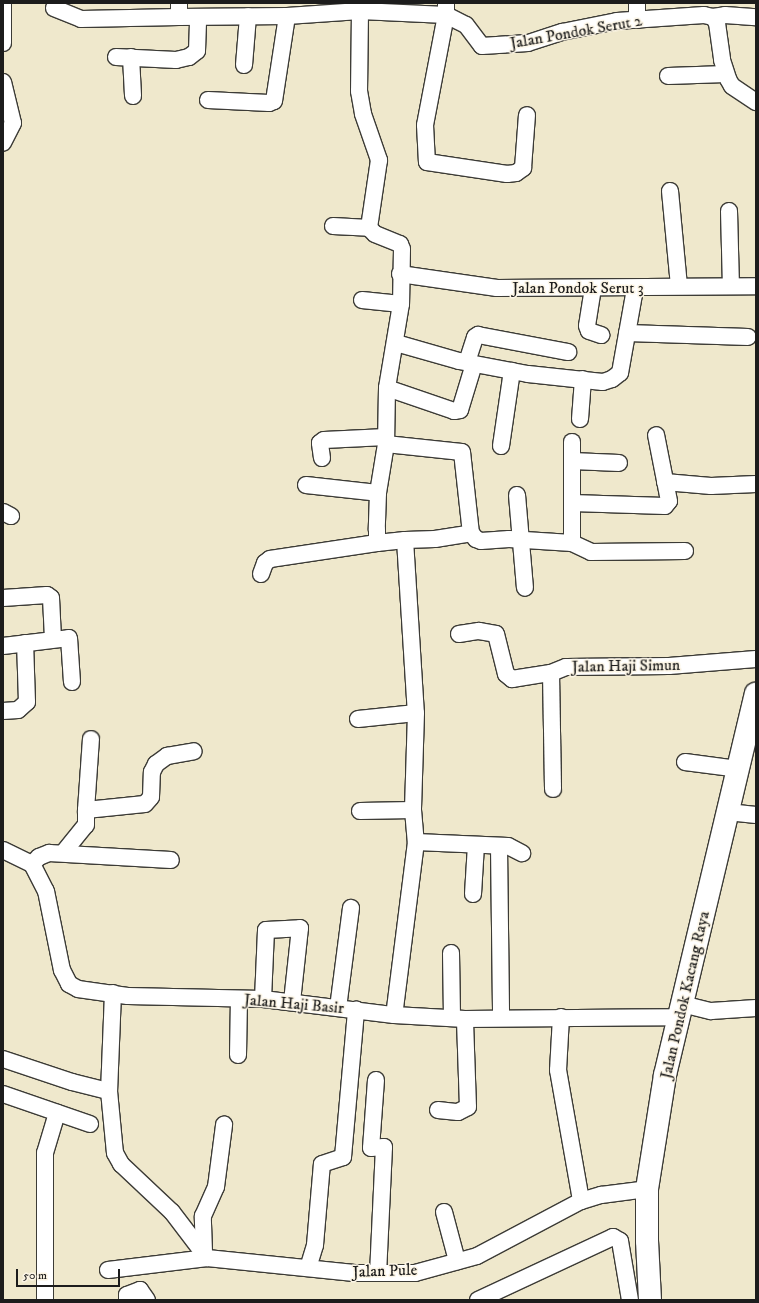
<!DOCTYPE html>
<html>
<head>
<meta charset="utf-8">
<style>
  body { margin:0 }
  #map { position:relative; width:759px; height:1303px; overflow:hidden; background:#efe8cc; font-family:"IM FELL DW Pica",serif }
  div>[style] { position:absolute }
  .roads { filter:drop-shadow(1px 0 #3c3b36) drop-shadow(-1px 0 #3c3b36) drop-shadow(0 1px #3c3b36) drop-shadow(0 -1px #3c3b36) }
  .minor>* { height:16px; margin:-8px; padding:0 8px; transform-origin:8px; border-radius:8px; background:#fff }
  .secondary>* { height:22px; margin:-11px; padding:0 11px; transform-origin:11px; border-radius:11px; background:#fff }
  span { translate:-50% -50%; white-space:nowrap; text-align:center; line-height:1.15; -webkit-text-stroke:3px #fcf5e5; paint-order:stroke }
  .street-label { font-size:16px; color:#1c1c1c }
  .frame { position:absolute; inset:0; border:4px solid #1c1c1c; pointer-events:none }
  .scale { position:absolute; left:16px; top:1269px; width:104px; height:18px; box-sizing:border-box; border:2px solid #1c1c1c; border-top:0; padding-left:5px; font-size:12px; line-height:14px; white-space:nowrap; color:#1c1c1c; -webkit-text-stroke:3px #fcf5e5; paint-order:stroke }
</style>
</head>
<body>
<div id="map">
  <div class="roads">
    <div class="minor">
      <i style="left:179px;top:3px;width:14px;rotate:90deg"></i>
      <i style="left:179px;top:17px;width:108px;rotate:-0.5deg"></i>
      <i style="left:287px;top:16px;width:73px;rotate:-3.9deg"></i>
      <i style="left:360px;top:11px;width:86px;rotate:2.7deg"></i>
      <i style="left:446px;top:15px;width:22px;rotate:27deg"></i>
      <i style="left:466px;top:25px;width:26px;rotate:53deg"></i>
      <i style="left:482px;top:46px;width:46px;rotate:-3.7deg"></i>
      <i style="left:528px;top:43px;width:36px;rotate:-18deg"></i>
      <i style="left:562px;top:32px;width:56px;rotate:-11.3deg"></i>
      <i style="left:617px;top:21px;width:87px;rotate:-3.9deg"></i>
      <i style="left:704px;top:15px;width:9px;rotate:13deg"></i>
      <i style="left:713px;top:17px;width:7px;rotate:56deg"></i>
      <i style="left:717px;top:23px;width:37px;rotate:82deg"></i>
      <i style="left:722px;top:60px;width:20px;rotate:72deg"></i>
      <i style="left:728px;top:79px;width:8px;rotate:60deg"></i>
      <i style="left:732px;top:86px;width:29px;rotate:34deg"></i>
      <i style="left:446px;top:3px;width:12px;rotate:90deg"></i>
      <i style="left:446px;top:15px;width:112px;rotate:100.8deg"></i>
      <i style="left:425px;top:125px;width:37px;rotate:87deg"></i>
      <i style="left:427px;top:162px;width:81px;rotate:8.5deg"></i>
      <i style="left:507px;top:174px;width:9px;rotate:-6deg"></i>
      <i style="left:516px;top:173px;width:9px;rotate:-36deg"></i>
      <i style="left:523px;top:168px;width:53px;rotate:-85.7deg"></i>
      <i style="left:637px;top:3px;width:17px;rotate:90deg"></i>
      <i style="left:54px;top:8px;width:29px;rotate:22deg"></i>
      <i style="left:81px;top:19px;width:98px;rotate:-1.2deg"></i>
      <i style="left:360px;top:11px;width:80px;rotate:90.7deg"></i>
      <i style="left:359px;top:91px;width:23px;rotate:80deg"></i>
      <i style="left:363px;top:114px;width:49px;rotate:70.8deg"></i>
      <i style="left:379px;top:160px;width:69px;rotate:98.4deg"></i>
      <i style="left:713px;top:17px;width:12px;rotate:-9deg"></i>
      <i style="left:725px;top:15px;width:31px;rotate:4deg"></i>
      <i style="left:3px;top:43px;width:40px;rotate:-90deg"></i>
      <i style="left:116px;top:57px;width:60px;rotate:2.9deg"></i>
      <i style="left:176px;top:60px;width:13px;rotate:-13deg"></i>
      <i style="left:189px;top:57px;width:10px;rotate:-37deg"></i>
      <i style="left:197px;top:51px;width:33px;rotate:-88deg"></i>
      <i style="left:131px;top:57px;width:39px;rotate:87deg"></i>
      <i style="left:244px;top:65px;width:49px;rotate:-85.3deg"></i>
      <i style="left:668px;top:76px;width:58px;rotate:-2deg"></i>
      <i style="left:3px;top:82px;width:42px;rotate:76.3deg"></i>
      <i style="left:13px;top:123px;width:22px;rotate:117deg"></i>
      <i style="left:208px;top:100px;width:61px;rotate:2.8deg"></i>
      <i style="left:269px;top:103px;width:5px;rotate:-22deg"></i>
      <i style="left:274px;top:101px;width:86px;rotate:-81.3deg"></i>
      <i style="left:670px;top:191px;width:95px;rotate:84.6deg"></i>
      <i style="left:729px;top:211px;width:75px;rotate:88.5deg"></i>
      <i style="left:333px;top:226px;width:36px;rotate:3deg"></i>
      <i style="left:369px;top:228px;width:8px;rotate:45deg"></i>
      <i style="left:375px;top:234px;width:27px;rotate:22deg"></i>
      <i style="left:400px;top:244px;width:5px;rotate:68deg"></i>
      <i style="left:402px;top:249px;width:55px;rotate:91deg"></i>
      <i style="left:401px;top:304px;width:85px;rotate:99.5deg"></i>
      <i style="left:387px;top:388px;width:56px;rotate:91deg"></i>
      <i style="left:386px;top:444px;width:50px;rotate:99.3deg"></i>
      <i style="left:378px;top:493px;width:37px;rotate:92deg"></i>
      <i style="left:377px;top:530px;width:13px;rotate:90deg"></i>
      <i style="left:377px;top:543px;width:28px;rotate:-6deg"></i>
      <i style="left:405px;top:540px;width:173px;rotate:86.4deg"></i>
      <i style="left:416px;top:713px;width:97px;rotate:91.8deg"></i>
      <i style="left:413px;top:810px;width:32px;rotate:85deg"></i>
      <i style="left:416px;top:842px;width:174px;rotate:97.2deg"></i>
      <i style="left:400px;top:274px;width:98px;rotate:8.2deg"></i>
      <i style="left:497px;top:288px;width:259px;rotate:-0.4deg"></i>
      <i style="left:593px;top:288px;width:38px;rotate:99deg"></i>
      <i style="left:587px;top:326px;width:5px;rotate:68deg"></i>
      <i style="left:589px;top:331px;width:13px;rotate:18deg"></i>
      <i style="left:362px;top:300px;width:39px;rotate:6deg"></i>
      <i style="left:627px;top:333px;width:121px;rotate:1.9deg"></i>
      <i style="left:396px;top:343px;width:66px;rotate:15.9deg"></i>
      <i style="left:459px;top:361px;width:70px;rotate:10.7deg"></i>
      <i style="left:528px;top:374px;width:75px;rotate:6.1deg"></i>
      <i style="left:603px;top:382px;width:9px;rotate:-18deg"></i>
      <i style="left:612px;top:379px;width:10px;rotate:-37deg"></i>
      <i style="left:620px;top:373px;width:85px;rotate:-79.9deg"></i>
      <i style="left:467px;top:362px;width:26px;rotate:-72deg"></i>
      <i style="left:475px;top:337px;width:4px;rotate:-34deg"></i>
      <i style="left:478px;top:335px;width:92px;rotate:10.7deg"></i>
      <i style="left:387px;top:388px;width:71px;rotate:18.9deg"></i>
      <i style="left:454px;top:411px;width:6px;rotate:-9deg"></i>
      <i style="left:460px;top:410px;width:48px;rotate:-73.1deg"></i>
      <i style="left:580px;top:419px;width:40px;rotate:-85.7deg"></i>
      <i style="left:386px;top:444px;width:76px;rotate:6deg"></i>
      <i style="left:462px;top:452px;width:81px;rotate:83.7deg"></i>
      <i style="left:501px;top:446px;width:76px;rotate:-81.7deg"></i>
      <i style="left:322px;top:458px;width:15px;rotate:-98deg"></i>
      <i style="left:320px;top:443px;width:5px;rotate:-37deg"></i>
      <i style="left:324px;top:440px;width:62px;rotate:-2.8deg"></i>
      <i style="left:572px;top:461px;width:47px;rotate:2.4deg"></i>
      <i style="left:665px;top:482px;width:46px;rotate:5deg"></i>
      <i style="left:711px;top:486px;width:45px;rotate:-2.5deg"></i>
      <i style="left:306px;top:485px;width:72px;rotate:6.3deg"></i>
      <i style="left:517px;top:495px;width:93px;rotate:85.1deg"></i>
      <i style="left:572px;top:503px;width:93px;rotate:1.8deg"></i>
      <i style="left:665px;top:506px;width:6px;rotate:-51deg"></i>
      <i style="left:669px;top:501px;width:67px;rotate:-101.1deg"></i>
      <i style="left:3px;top:512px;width:9px;rotate:27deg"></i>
      <i style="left:405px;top:540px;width:30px;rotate:-2deg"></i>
      <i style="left:435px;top:539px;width:36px;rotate:-9deg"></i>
      <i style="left:471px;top:533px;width:8px;rotate:50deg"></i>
      <i style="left:476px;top:539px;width:5px;rotate:22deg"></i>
      <i style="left:481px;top:541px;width:28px;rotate:-4deg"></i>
      <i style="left:509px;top:539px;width:63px;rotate:3.6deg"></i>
      <i style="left:572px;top:543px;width:21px;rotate:25deg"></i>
      <i style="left:591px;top:552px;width:94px;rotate:-0.6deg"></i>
      <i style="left:572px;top:543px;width:101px;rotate:-90deg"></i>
      <i style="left:261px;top:574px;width:12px;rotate:-70deg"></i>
      <i style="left:265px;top:563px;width:6px;rotate:-39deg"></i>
      <i style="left:270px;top:559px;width:108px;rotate:-8.5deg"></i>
      <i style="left:3px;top:598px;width:44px;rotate:-3.9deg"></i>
      <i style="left:47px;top:595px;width:5px;rotate:37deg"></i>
      <i style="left:51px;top:598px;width:41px;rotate:87.2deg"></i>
      <i style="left:459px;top:634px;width:20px;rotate:-9deg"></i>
      <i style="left:479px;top:631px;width:17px;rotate:10deg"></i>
      <i style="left:496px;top:634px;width:41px;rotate:76deg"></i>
      <i style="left:506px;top:674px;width:8px;rotate:40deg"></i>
      <i style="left:512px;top:679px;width:39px;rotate:-9deg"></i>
      <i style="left:551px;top:673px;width:16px;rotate:-22deg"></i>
      <i style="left:566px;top:667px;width:103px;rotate:-0.6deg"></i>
      <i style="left:669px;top:666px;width:87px;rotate:-4.6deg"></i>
      <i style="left:3px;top:646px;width:66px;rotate:-6.9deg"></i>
      <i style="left:69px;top:638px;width:44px;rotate:86.1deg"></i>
      <i style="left:551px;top:673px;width:116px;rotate:89deg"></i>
      <i style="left:3px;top:711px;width:15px;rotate:-4deg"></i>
      <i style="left:18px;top:710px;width:12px;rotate:-42deg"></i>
      <i style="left:27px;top:702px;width:59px;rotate:-91.9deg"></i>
      <i style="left:358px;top:719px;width:58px;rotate:-5.9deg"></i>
      <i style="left:685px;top:762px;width:53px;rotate:7.5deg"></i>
      <i style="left:86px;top:810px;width:71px;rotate:-86deg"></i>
      <i style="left:360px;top:811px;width:53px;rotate:-1.1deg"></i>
      <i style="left:728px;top:812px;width:28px;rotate:6deg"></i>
      <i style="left:416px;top:842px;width:92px;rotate:2.5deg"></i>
      <i style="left:508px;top:846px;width:16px;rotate:27deg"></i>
      <i style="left:499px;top:846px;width:172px;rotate:89.3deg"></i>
      <i style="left:3px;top:850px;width:32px;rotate:26deg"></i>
      <i style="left:32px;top:864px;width:30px;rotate:63deg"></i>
      <i style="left:46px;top:891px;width:81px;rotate:78.6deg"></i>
      <i style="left:62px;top:970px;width:16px;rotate:63deg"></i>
      <i style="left:69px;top:984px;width:10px;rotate:29deg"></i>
      <i style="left:78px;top:989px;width:50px;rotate:8deg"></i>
      <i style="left:128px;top:996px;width:135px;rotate:1.3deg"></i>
      <i style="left:263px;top:999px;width:132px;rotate:7deg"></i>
      <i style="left:394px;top:1015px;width:71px;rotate:3.2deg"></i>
      <i style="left:465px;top:1019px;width:214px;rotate:-0.5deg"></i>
      <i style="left:63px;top:853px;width:36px;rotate:-51deg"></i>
      <i style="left:86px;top:825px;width:15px;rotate:-90deg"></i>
      <i style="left:86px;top:810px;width:59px;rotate:-5.8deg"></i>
      <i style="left:145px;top:804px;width:9px;rotate:-49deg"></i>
      <i style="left:151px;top:797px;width:25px;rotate:-88deg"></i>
      <i style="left:152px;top:772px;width:9px;rotate:-63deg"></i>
      <i style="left:156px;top:764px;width:14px;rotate:-36deg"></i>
      <i style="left:167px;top:756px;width:27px;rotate:-10deg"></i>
      <i style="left:32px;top:864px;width:10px;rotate:-45deg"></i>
      <i style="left:39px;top:857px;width:11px;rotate:-22deg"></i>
      <i style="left:49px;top:853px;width:122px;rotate:3.3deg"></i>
      <i style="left:473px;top:894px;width:49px;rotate:-86.5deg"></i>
      <i style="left:451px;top:953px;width:65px;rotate:89.1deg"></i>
      <i style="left:113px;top:993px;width:98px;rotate:92.3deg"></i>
      <i style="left:109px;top:1091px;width:62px;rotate:84.5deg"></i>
      <i style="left:115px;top:1153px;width:13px;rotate:61deg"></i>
      <i style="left:121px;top:1164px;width:70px;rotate:43.3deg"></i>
      <i style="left:172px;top:1212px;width:58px;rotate:52.7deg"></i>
      <i style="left:263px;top:999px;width:69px;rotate:-87.5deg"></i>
      <i style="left:266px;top:930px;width:34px;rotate:-3deg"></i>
      <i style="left:300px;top:928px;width:74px;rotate:96.2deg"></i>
      <i style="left:682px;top:1004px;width:30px;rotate:14deg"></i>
      <i style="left:711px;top:1011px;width:45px;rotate:-3.8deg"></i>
      <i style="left:338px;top:1008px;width:101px;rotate:-82.6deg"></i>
      <i style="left:561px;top:1017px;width:53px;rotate:93.2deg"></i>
      <i style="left:558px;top:1070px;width:133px;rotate:80deg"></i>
      <i style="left:238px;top:1055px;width:56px;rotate:-89deg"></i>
      <i style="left:3px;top:1059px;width:73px;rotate:18.4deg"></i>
      <i style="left:72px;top:1082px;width:38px;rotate:14deg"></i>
      <i style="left:376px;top:1080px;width:68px;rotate:94.2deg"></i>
      <i style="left:371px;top:1148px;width:13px;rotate:-4deg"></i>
      <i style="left:384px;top:1147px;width:126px;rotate:92.7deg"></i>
      <i style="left:3px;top:1094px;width:92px;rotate:19deg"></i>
      <i style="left:438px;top:1110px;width:20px;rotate:6deg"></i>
      <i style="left:458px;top:1112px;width:11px;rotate:-27deg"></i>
      <i style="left:468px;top:1107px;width:88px;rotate:-92deg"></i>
      <i style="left:444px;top:1212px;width:51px;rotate:75.1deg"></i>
      <i style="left:204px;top:1252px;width:36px;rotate:-92deg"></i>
      <i style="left:203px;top:1216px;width:32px;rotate:-66deg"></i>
      <i style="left:216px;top:1187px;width:63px;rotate:-82.6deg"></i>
      <i style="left:308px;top:1268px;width:24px;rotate:-73deg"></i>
      <i style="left:315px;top:1245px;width:81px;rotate:-85.1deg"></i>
      <i style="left:322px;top:1164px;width:22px;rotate:-18deg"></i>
      <i style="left:343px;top:1157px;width:148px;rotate:-84.9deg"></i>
      <i style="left:108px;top:1270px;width:100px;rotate:-6.9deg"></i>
      <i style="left:207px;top:1258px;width:148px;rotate:5.8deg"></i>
      <i style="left:354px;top:1273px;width:61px"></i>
      <i style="left:415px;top:1273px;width:64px;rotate:-15.3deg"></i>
      <i style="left:477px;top:1256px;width:118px;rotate:-27.9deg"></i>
      <i style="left:581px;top:1201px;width:21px;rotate:-17deg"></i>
      <i style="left:601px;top:1195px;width:46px;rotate:-7.4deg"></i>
      <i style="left:45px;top:1300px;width:147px;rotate:-90deg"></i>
      <i style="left:45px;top:1153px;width:42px;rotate:-73.3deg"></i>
      <i style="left:127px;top:1300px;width:5px;rotate:-90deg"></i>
      <i style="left:127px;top:1295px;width:14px;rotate:-21deg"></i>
      <i style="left:140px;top:1290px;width:12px;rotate:55deg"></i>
      <i style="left:478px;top:1300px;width:149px;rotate:-25deg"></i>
      <i style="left:613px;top:1237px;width:8px;rotate:30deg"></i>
      <i style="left:620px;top:1241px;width:60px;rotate:80.4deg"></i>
    </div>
    <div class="secondary">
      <i style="left:650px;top:1300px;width:59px;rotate:-92.9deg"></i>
      <i style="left:647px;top:1241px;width:52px;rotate:-90deg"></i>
      <i style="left:647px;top:1189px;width:115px;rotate:-81deg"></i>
      <i style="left:665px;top:1075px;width:392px;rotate:-76.6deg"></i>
    </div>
  </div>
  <div class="street-label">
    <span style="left:576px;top:32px;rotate:-10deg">Jalan Pondok Serut 2</span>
    <span style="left:578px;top:288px">Jalan Pondok Serut 3</span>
    <span style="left:626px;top:666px;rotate:-1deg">Jalan Haji Simun</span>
    <span style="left:685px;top:995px;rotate:-77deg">Jalan Pondok Kacang Raya</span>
    <span style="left:294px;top:1004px;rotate:5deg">Jalan Haji Basir</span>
    <span style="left:385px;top:1271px;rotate:-2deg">Jalan Pule</span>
  </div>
  <div class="frame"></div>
  <div class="scale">50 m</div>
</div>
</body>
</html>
